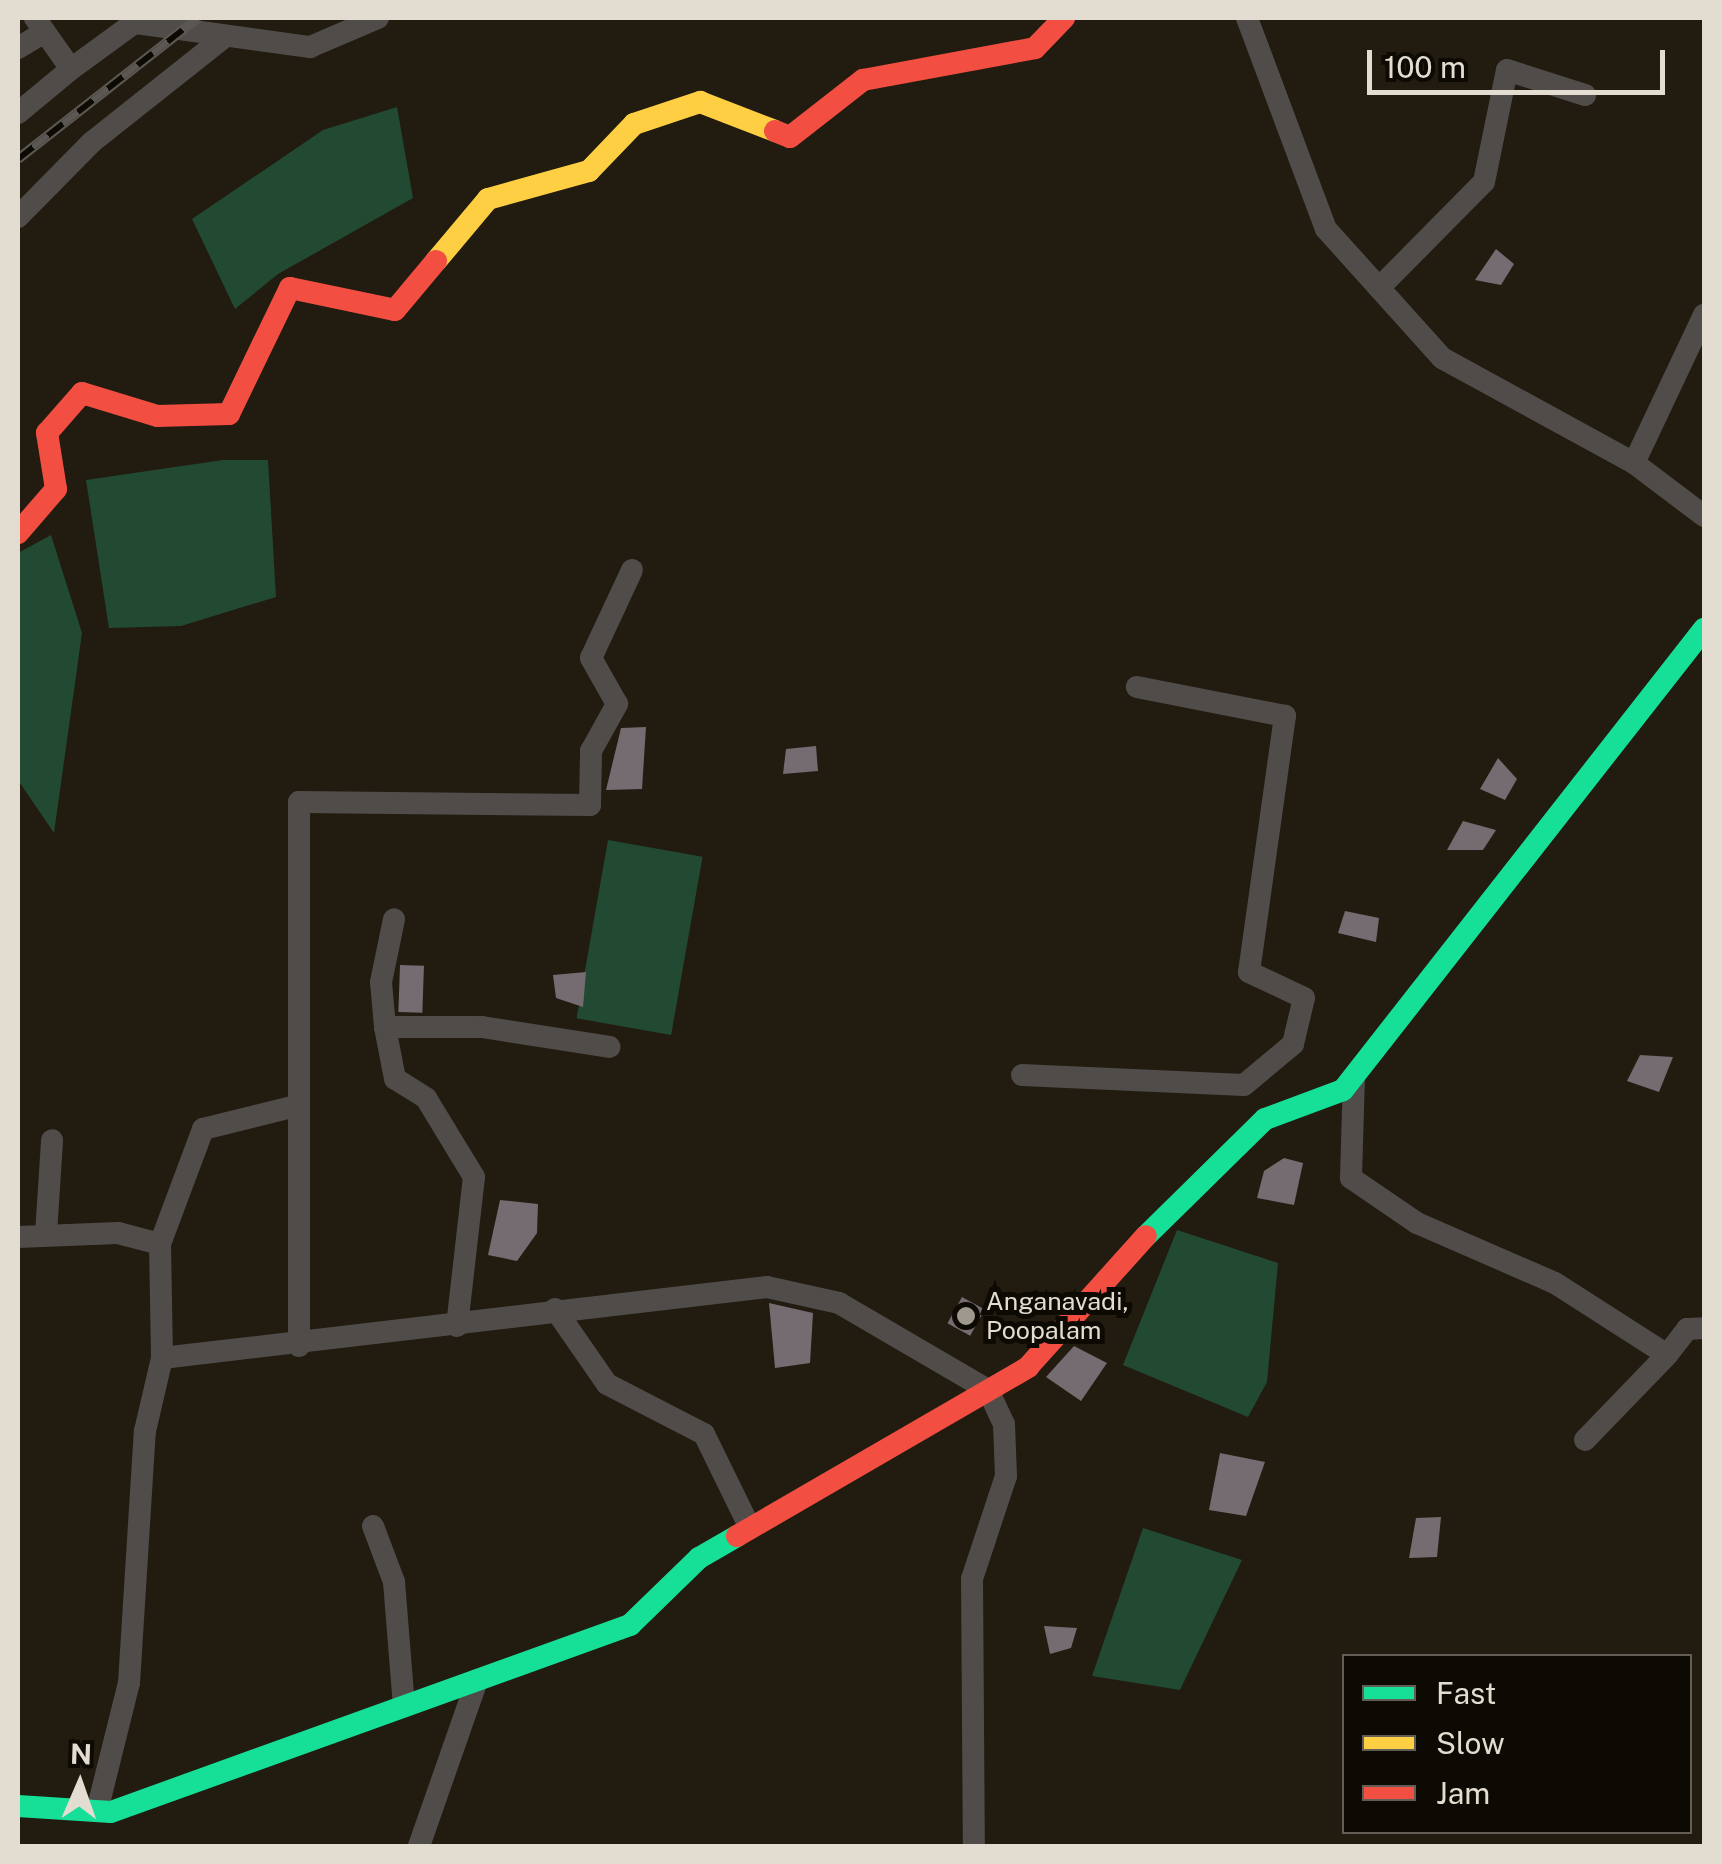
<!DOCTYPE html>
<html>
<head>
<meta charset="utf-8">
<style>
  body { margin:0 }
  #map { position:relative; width:1722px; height:1864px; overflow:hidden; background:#211b10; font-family:"Public Sans",sans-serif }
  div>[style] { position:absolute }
  .green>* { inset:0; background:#224a33; transform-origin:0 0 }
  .building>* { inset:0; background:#746c71; transform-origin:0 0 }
  .street>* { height:22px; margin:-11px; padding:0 11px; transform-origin:11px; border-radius:11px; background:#504c49 }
  .fast>* { height:22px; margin:-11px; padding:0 11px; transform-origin:11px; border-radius:11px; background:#16e098 }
  .slow>* { height:22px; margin:-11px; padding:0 11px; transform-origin:11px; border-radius:11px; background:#ffcf43 }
  .jam>* { height:22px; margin:-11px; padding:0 11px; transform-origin:11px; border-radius:11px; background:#f24e42 }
  .rail>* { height:10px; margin-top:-5px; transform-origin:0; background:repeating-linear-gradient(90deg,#0d0903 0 19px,#5b5752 0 38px); box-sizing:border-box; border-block:2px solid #5b5752 }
  .dots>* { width:28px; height:28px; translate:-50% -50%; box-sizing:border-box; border:5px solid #0d0903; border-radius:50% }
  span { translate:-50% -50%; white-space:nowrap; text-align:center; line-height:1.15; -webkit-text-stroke:10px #0d0903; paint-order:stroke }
  .poi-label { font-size:25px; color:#e3ddd1 }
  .left { translate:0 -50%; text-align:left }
  .frame { position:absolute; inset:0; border:20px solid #e3ddd1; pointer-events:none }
  .legend { position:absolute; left:1342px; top:1654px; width:350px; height:180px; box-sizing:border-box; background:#0d0903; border:2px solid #635e55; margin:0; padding:12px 18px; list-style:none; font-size:30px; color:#e3ddd1 }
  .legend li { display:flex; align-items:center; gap:20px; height:50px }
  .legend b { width:50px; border:2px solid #635e55 }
  .north { position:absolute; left:30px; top:1734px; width:100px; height:100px; -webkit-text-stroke:8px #0d0903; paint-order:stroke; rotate:2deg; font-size:28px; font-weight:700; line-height:40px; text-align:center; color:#e3ddd1 }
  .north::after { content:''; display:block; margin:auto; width:35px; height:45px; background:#e3ddd1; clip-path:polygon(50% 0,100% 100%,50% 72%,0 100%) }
  .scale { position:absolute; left:1367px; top:50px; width:298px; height:45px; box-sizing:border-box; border:5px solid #e3ddd1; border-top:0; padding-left:12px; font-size:30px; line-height:35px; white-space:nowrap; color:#e3ddd1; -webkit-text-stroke:8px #0d0903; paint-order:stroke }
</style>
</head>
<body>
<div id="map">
  <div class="green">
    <i style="clip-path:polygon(397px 107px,413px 198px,278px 274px,235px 309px,192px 219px,323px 130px)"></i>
    <i style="clip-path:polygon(223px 460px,268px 460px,276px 597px,181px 626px,109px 628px,86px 480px)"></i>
    <i style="clip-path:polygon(51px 535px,82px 633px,54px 833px,18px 780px,18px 553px)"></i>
    <i style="left:608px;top:840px;width:96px;height:181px;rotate:10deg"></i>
    <i style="clip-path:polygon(1177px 1230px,1278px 1263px,1267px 1382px,1248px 1417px,1123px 1365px)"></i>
    <i style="clip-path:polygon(1143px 1528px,1242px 1560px,1180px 1690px,1092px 1676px)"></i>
  </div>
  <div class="building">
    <i style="clip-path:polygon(1496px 249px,1514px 264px,1501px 285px,1475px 280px)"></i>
    <i style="clip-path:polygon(646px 727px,642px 789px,606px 790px,621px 728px)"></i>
    <i style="clip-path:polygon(816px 746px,818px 771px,783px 774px,786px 749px)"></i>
    <i style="clip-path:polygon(1498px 758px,1517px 779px,1505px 800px,1480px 789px)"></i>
    <i style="clip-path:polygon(1463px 821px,1496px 830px,1483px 850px,1447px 850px)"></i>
    <i style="clip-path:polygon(1345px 911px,1379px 918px,1376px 942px,1338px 933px)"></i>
    <i style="left:400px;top:965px;width:24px;height:47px;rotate:2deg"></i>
    <i style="clip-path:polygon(586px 972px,583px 1007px,556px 998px,553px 975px)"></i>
    <i style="clip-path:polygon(1640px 1055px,1673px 1057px,1659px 1092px,1627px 1081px)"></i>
    <i style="clip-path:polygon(1284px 1158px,1303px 1163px,1294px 1205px,1257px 1198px,1264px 1171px)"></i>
    <i style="clip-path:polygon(500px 1200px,538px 1204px,537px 1233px,517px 1261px,488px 1255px)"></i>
    <i style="left:962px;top:1297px;width:26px;height:30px;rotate:29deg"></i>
    <i style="clip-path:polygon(769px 1303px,813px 1313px,810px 1363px,775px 1368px)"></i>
    <i style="clip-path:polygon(1074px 1346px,1107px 1363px,1081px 1401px,1046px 1377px)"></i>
    <i style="clip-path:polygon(1220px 1453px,1265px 1462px,1246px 1516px,1209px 1510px)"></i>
    <i style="clip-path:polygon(1441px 1517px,1437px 1557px,1409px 1558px,1416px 1518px)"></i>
    <i style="clip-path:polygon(1044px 1626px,1077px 1628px,1071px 1648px,1050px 1654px)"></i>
  </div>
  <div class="street">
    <i style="left:35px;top:18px;width:62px;rotate:54.8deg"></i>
    <i style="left:71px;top:69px;width:87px;rotate:-36.1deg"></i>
    <i style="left:1247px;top:18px;width:225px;rotate:69.5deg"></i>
    <i style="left:1326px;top:229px;width:173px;rotate:48deg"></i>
    <i style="left:1442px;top:358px;width:219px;rotate:28.7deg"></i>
    <i style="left:1634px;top:463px;width:88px;rotate:37.1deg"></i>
    <i style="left:136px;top:23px;width:176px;rotate:7.9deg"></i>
    <i style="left:310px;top:47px;width:74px;rotate:-23.1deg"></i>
    <i style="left:18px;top:48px;width:31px;rotate:-31deg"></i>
    <i style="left:18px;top:113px;width:69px;rotate:-39.7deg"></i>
    <i style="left:18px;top:217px;width:105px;rotate:-45.4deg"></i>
    <i style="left:92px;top:142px;width:166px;rotate:-38.4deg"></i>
    <i style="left:1379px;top:288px;width:149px;rotate:-45.3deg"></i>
    <i style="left:1484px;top:182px;width:114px;rotate:-78.4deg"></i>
    <i style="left:1507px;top:70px;width:82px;rotate:17.8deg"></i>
    <i style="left:1634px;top:463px;width:164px;rotate:-64.7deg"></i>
    <i style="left:385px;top:1027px;width:45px;rotate:-95.1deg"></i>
    <i style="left:381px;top:982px;width:64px;rotate:-78.3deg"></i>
    <i style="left:1022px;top:1075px;width:222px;rotate:2.6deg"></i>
    <i style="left:1244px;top:1085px;width:64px;rotate:-39.9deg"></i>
    <i style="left:1293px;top:1044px;width:47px;rotate:-76.6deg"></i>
    <i style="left:1304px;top:998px;width:61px;rotate:-154.7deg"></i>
    <i style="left:1249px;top:972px;width:259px;rotate:-82deg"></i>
    <i style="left:1285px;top:716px;width:151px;rotate:-168.9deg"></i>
    <i style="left:1354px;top:1076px;width:102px;rotate:91.7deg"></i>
    <i style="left:1351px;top:1178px;width:80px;rotate:34.3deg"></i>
    <i style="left:1417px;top:1223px;width:150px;rotate:23.5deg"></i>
    <i style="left:1555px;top:1283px;width:133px;rotate:32.7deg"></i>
    <i style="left:1667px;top:1355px;width:118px;rotate:134deg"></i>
    <i style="left:46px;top:1234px;width:94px;rotate:-86.3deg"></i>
    <i style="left:18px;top:1237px;width:100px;rotate:-2.3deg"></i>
    <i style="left:118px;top:1233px;width:43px;rotate:14.7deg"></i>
    <i style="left:555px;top:1309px;width:91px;rotate:55.3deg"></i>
    <i style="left:607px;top:1384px;width:109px;rotate:27.3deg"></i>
    <i style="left:704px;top:1434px;width:105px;rotate:63.9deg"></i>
    <i style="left:457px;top:1326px;width:150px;rotate:-83.5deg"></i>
    <i style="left:474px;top:1177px;width:92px;rotate:-121.3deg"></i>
    <i style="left:426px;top:1098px;width:36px;rotate:-148deg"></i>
    <i style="left:395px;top:1079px;width:53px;rotate:-100.9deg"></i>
    <i style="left:385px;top:1027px;width:97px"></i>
    <i style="left:482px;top:1027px;width:129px;rotate:8.9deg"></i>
    <i style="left:299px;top:1346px;width:544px;rotate:-90deg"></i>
    <i style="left:299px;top:802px;width:291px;rotate:0.6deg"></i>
    <i style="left:590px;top:805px;width:54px;rotate:-88.9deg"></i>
    <i style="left:591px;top:751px;width:54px;rotate:-61deg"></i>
    <i style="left:617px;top:704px;width:53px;rotate:-119.5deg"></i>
    <i style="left:591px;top:658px;width:97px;rotate:-65deg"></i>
    <i style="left:1667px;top:1355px;width:33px;rotate:-52deg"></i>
    <i style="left:1687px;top:1329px;width:17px;rotate:-3deg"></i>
    <i style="left:162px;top:1358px;width:609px;rotate:-6.69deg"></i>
    <i style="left:767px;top:1287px;width:74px;rotate:12.5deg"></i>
    <i style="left:839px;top:1303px;width:173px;rotate:30.3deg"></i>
    <i style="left:988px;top:1390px;width:38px;rotate:65deg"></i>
    <i style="left:1004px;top:1424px;width:52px;rotate:87.8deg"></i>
    <i style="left:1006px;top:1476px;width:108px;rotate:108.3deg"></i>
    <i style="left:972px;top:1579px;width:267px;rotate:89.6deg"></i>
    <i style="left:373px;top:1526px;width:60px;rotate:69.4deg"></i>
    <i style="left:394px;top:1582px;width:125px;rotate:85.4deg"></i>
    <i style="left:97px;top:1811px;width:132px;rotate:-76deg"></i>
    <i style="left:129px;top:1683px;width:253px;rotate:-86.4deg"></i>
    <i style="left:145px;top:1431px;width:75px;rotate:-76.9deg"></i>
    <i style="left:162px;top:1358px;width:114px;rotate:-91deg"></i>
    <i style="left:160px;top:1244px;width:123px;rotate:-69.5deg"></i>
    <i style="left:203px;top:1129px;width:92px;rotate:-13.9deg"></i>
    <i style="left:419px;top:1846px;width:176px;rotate:-70.7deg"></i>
  </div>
  <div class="fast">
    <i style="left:1146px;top:1236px;width:167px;rotate:-44.5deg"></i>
    <i style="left:1265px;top:1119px;width:83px;rotate:-20.4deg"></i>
    <i style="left:1343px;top:1090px;width:586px;rotate:-51.94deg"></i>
    <i style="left:18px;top:1806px;width:93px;rotate:3.7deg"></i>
    <i style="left:111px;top:1812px;width:552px;rotate:-19.81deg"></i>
    <i style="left:630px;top:1625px;width:96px;rotate:-44.2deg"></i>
    <i style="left:699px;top:1558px;width:44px;rotate:-30.1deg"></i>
  </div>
  <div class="slow">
    <i style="left:436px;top:261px;width:81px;rotate:-50deg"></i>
    <i style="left:488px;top:199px;width:105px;rotate:-15.5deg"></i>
    <i style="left:589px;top:171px;width:65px;rotate:-46.2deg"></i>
    <i style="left:634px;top:124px;width:70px;rotate:-18.4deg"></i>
    <i style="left:700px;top:102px;width:80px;rotate:21.1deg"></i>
  </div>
  <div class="jam">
    <i style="left:775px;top:131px;width:16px;rotate:22deg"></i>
    <i style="left:790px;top:137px;width:93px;rotate:-38deg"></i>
    <i style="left:863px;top:80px;width:175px;rotate:-10.5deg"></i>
    <i style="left:1035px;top:48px;width:42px;rotate:-46deg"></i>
    <i style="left:18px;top:533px;width:58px;rotate:-49.2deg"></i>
    <i style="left:56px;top:489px;width:57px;rotate:-99.1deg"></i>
    <i style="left:47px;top:433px;width:53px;rotate:-48.8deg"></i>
    <i style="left:82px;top:393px;width:78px;rotate:17deg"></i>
    <i style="left:157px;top:416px;width:72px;rotate:-1.6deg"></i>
    <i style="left:229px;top:414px;width:140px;rotate:-64.2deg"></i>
    <i style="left:290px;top:288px;width:107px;rotate:11.8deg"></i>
    <i style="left:395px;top:310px;width:64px;rotate:-50.1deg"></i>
    <i style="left:737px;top:1536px;width:337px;rotate:-30.1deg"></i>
    <i style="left:1028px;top:1367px;width:176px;rotate:-48deg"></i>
  </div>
  <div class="rail">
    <i style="left:18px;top:159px;width:229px;rotate:-38.1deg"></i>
  </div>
  <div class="dots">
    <i style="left:966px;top:1316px;background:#9f998d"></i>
  </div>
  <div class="poi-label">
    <span class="left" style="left:986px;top:1316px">Anganavadi,<br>Poopalam</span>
  </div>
  <div class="frame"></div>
  <ul class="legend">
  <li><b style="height:12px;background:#16e098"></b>Fast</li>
  <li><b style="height:12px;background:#ffcf43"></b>Slow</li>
  <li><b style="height:12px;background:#f24e42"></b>Jam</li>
  </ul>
  <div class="north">N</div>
  <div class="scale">100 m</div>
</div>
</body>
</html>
